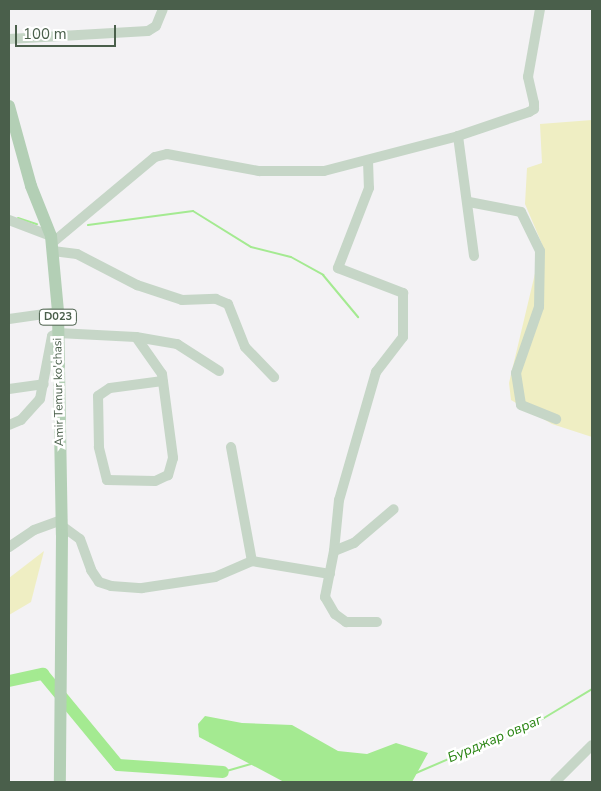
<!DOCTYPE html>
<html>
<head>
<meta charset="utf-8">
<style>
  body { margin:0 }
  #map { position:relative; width:601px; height:791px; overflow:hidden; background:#f3f2f4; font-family:"Nunito Sans",sans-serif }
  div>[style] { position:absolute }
  .green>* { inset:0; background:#efeec3 }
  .water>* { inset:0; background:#a4ea91 }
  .stream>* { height:2px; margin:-1px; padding:0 1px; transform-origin:1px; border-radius:1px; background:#a4ea91 }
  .river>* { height:12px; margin:-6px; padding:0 6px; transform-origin:6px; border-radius:6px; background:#a4ea91 }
  .minor>* { height:10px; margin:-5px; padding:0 5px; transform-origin:5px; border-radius:5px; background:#c6d6c7 }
  .major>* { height:12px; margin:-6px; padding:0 6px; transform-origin:6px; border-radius:6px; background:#b3cfb5 }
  span { translate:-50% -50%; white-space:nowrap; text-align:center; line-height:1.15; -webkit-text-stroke:5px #fff; paint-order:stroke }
  .shield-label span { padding:1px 4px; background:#fff; border:1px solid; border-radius:4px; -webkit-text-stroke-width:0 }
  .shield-label { font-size:11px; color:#4a5f4b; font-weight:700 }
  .street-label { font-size:12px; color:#4a5f4b }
  .water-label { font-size:14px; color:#288411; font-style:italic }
  .frame { position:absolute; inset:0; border:10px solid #4a5f4b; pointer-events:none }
  .scale { position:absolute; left:15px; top:25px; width:101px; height:22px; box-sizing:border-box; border:2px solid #4a5f4b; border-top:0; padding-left:6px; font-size:15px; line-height:18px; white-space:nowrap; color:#4a5f4b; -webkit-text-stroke:4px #fff; paint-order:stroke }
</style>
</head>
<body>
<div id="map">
  <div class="green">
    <i style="clip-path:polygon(592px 120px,592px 437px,552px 424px,511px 400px,509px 383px,542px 244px,525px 204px,527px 168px,542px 163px,540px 124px)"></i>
    <i style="clip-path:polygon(44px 551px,31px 602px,9px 615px,9px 578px)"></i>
  </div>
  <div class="water">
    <i style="clip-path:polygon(205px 716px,242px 723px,292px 725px,338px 751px,367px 754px,396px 743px,428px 753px,412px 782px,284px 782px,199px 737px,198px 724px)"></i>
  </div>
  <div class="stream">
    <i style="left:18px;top:218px;width:20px;rotate:18deg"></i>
    <i style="left:88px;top:225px;width:106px;rotate:-7.6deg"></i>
    <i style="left:193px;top:211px;width:68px;rotate:31.8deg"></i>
    <i style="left:251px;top:247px;width:41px;rotate:14deg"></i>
    <i style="left:291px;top:257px;width:37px;rotate:29deg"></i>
    <i style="left:323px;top:275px;width:55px;rotate:50.2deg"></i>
    <i style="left:223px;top:772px;width:29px;rotate:-16deg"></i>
    <i style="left:416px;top:773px;width:139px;rotate:-23.3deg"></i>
    <i style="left:544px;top:718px;width:56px;rotate:-31.1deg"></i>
  </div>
  <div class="river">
    <i style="left:9px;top:681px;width:35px;rotate:-12deg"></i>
    <i style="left:43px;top:674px;width:118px;rotate:50.5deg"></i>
    <i style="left:118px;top:765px;width:105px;rotate:3.8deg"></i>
  </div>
  <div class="minor">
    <i style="left:9px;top:39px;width:139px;rotate:-3.3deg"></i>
    <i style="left:148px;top:31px;width:9px;rotate:-32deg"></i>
    <i style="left:156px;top:26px;width:18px;rotate:-68deg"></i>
    <i style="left:458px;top:136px;width:121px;rotate:82.4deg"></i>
    <i style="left:368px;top:161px;width:27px;rotate:88deg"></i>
    <i style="left:369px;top:188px;width:86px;rotate:111.2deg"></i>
    <i style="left:338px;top:268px;width:70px;rotate:21deg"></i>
    <i style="left:403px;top:293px;width:44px;rotate:90deg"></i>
    <i style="left:403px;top:337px;width:44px;rotate:127.6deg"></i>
    <i style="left:376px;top:372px;width:133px;rotate:106.1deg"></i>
    <i style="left:339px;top:500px;width:51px;rotate:95.6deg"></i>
    <i style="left:334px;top:551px;width:47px;rotate:101.1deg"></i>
    <i style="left:325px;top:597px;width:20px;rotate:60deg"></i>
    <i style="left:335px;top:614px;width:14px;rotate:36deg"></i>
    <i style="left:346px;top:622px;width:31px"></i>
    <i style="left:469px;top:202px;width:53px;rotate:10.9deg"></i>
    <i style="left:521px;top:212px;width:43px;rotate:64deg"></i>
    <i style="left:540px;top:251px;width:56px;rotate:91deg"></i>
    <i style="left:539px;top:307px;width:70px;rotate:109.2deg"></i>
    <i style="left:516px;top:373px;width:32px;rotate:81deg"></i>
    <i style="left:521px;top:405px;width:38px;rotate:22deg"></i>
    <i style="left:9px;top:220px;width:45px;rotate:20.9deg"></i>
    <i style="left:52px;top:243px;width:134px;rotate:-39.9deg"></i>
    <i style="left:155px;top:157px;width:12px;rotate:-14deg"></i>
    <i style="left:167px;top:154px;width:94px;rotate:10.5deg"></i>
    <i style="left:259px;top:171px;width:65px"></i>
    <i style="left:324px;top:171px;width:138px;rotate:-14.6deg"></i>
    <i style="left:458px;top:136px;width:75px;rotate:-18.7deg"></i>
    <i style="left:529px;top:112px;width:6px;rotate:-31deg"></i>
    <i style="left:534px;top:109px;width:6px;rotate:-90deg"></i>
    <i style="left:534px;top:103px;width:27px;rotate:-103deg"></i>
    <i style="left:528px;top:77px;width:69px;rotate:-80deg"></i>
    <i style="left:53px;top:251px;width:24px;rotate:7deg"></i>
    <i style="left:77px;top:254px;width:68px;rotate:27.3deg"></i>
    <i style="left:137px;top:285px;width:47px;rotate:18.4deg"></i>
    <i style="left:182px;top:300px;width:34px;rotate:-2deg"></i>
    <i style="left:216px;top:299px;width:13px;rotate:23deg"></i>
    <i style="left:228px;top:304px;width:46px;rotate:68.4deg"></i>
    <i style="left:245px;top:347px;width:42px;rotate:46deg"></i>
    <i style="left:9px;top:319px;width:49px;rotate:-8.1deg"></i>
    <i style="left:136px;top:337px;width:45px;rotate:54.9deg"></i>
    <i style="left:162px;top:374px;width:85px;rotate:82.5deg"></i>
    <i style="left:173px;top:458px;width:18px;rotate:106deg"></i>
    <i style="left:168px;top:475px;width:14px;rotate:155deg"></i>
    <i style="left:155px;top:481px;width:48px;rotate:-178.8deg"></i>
    <i style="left:107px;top:480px;width:34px;rotate:-104deg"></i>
    <i style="left:99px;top:447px;width:51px;rotate:-91.1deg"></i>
    <i style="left:98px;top:396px;width:14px;rotate:-34deg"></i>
    <i style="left:110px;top:388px;width:53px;rotate:-7.5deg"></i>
    <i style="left:9px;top:389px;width:35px;rotate:-8deg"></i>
    <i style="left:9px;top:425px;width:13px;rotate:-23deg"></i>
    <i style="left:21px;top:420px;width:28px;rotate:-48deg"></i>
    <i style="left:40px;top:399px;width:64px;rotate:-79.2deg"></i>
    <i style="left:52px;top:336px;width:7px;rotate:-27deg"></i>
    <i style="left:58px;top:333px;width:78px;rotate:2.9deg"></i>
    <i style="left:136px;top:337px;width:42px;rotate:9.7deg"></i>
    <i style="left:177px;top:344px;width:50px;rotate:32.7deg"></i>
    <i style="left:231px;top:447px;width:116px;rotate:79.6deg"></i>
    <i style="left:62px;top:526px;width:22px;rotate:36deg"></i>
    <i style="left:80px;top:539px;width:33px;rotate:70deg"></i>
    <i style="left:91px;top:570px;width:14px;rotate:56deg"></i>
    <i style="left:99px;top:582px;width:13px;rotate:18deg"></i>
    <i style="left:111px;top:586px;width:31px;rotate:4deg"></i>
    <i style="left:142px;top:588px;width:74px;rotate:-8.6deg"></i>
    <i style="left:215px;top:577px;width:40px;rotate:-23.4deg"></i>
    <i style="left:252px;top:561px;width:79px;rotate:9.5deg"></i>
    <i style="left:9px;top:547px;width:30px;rotate:-34deg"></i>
    <i style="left:34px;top:530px;width:30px;rotate:-20deg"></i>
    <i style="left:334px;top:551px;width:22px;rotate:-22deg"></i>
    <i style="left:354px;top:543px;width:52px;rotate:-40.4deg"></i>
    <i style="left:555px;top:782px;width:52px;rotate:-45deg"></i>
  </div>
  <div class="major">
    <i style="left:9px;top:106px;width:83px;rotate:74.6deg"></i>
    <i style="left:31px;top:186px;width:54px;rotate:68.2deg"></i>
    <i style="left:51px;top:236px;width:76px;rotate:84.7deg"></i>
    <i style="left:58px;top:312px;width:223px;rotate:89deg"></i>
    <i style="left:62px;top:535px;width:247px;rotate:90.5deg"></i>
  </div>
  <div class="shield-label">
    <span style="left:58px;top:317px">D023</span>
  </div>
  <div class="street-label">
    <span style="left:59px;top:392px;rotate:-91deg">Amir Temur ko'chasi</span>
  </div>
  <div class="water-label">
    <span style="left:495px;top:739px;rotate:-23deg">Бурджар овраг</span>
  </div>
  <div class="frame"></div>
  <div class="scale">100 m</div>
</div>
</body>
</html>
